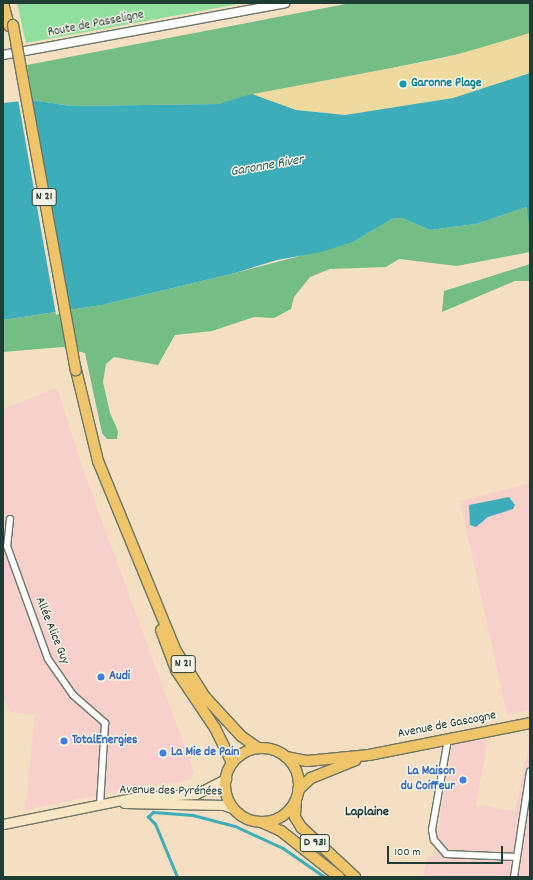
<!DOCTYPE html>
<html>
<head>
<meta charset="utf-8">
<style>
  body { margin:0 }
  #map { position:relative; width:533px; height:880px; overflow:hidden; background:#f4dfc3; font-family:Dekko,sans-serif }
  div>[style] { position:absolute }
  .built>* { inset:0; background:#f7d0cb }
  .green>* { inset:0; background:#90df9e }
  .forest>* { inset:0; background:#74be85 }
  .sand>* { inset:0; background:#eeda9e }
  .water>* { inset:0; background:#3eadba }
  .pier>* { inset:0; background:#f4dfc3; transform-origin:0 0 }
  .stream>* { height:2.5px; margin:-1.25px; padding:0 1.25px; transform-origin:1.25px; border-radius:1.25px; background:#3eadba }
  .roads { filter:drop-shadow(1px 0 #6a7666) drop-shadow(-1px 0 #6a7666) drop-shadow(0 1px #6a7666) drop-shadow(0 -1px #6a7666) }
  .minor>* { height:6px; margin:-3px; padding:0 3px; transform-origin:3px; border-radius:3px; background:#fff }
  .tertiary>* { height:8px; margin:-4px; padding:0 4px; transform-origin:4px; border-radius:4px; background:#fff }
  .secondary>* { height:9px; margin:-4.5px; padding:0 4.5px; transform-origin:4.5px; border-radius:4.5px; background:#f9e7c3 }
  .primary>* { height:10px; margin:-5px; padding:0 5px; transform-origin:5px; border-radius:5px; background:#f0c469 }
  .primary>.ring { margin:-5px; padding:0; box-sizing:content-box; background:none; border:10px solid #f0c469; border-radius:50% }
  .bridges { filter:drop-shadow(1px 0 #6a7666) drop-shadow(-1px 0 #6a7666) drop-shadow(0 1px #6a7666) drop-shadow(0 -1px #6a7666) }
  .primary-bridge>* { height:10px; margin:-5px; padding:0 5px; transform-origin:5px; border-radius:5px; background:#f0c469 }
  .dots>* { width:11px; height:11px; translate:-50% -50%; box-sizing:border-box; border:2px solid #f7f3e8; border-radius:50% }
  span { translate:-50% -50%; white-space:nowrap; text-align:center; line-height:1.15; -webkit-text-stroke:3px #f7f3e8; paint-order:stroke }
  .shield-label span { padding:1px 3px; background:#f7f3e8; border:1px solid; border-radius:3px; -webkit-text-stroke-width:0 }
  .shield-label { font-size:12px; color:#1f3d34; font-weight:700 }
  .street-label { font-size:13px; color:#1f3d34 }
  .culture-label { font-size:13px; color:#0d838f; font-weight:700 }
  .left { translate:0 -50%; text-align:left }
  .shop-label { font-size:13px; color:#366cbe; font-weight:700 }
  .right { translate:-100% -50%; text-align:right }
  .water-label { font-size:14px; color:#285f5c; font-style:italic }
  .neighbourhood-label { font-size:14px; color:#1f3d34; font-weight:700 }
  .frame { position:absolute; inset:0; border:4px solid #1f3d34; pointer-events:none }
  .scale { position:absolute; left:387px; top:846px; width:116px; height:18px; box-sizing:border-box; border:2px solid #1f3d34; border-top:0; padding-left:5px; font-size:12px; line-height:14px; white-space:nowrap; color:#1f3d34; -webkit-text-stroke:3px #f7f3e8; paint-order:stroke }
</style>
</head>
<body>
<div id="map">
  <div class="built">
    <i style="clip-path:polygon(57px 388px,83px 469px,194px 772px,191px 779px,178px 783px,148px 785px,25px 810px,35px 715px,10px 712px,3px 696px,3px 409px)"></i>
    <i style="clip-path:polygon(530px 483px,530px 710px,507px 715px,460px 501px)"></i>
    <i style="clip-path:polygon(530px 738px,530px 877px,423px 877px,427px 856px,434px 856px,452px 744px,488px 739px,476px 805px,515px 811px)"></i>
  </div>
  <div class="green">
    <i style="clip-path:polygon(17px 3px,244px 3px,26px 43px)"></i>
  </div>
  <div class="forest">
    <i style="clip-path:polygon(351px 3px,530px 3px,530px 33px,484px 49px,218px 104px,71px 106px,32px 100px,27px 65px)"></i>
    <i style="clip-path:polygon(530px 206px,530px 252px,457px 266px,399px 259px,386px 267px,330px 269px,310px 277px,294px 297px,291px 309px,274px 318px,254px 317px,212px 331px,175px 335px,158px 365px,114px 357px,106px 364px,103px 382px,110px 413px,118px 431px,117px 439px,107px 439px,102px 433px,85px 353px,63px 347px,3px 352px,3px 320px,102px 305px,235px 273px,353px 242px,392px 219px,402px 218px,430px 230px,476px 224px)"></i>
    <i style="clip-path:polygon(530px 264px,530px 281px,515px 281px,442px 312px,444px 291px)"></i>
  </div>
  <div class="sand">
    <i style="clip-path:polygon(530px 33px,530px 73px,453px 98px,345px 115px,296px 110px,252px 94px,445px 58px)"></i>
  </div>
  <div class="water">
    <i style="clip-path:polygon(530px 73px,530px 206px,476px 224px,430px 230px,402px 218px,392px 219px,353px 242px,321px 252px,277px 260px,235px 273px,102px 305px,3px 320px,3px 103px,32px 100px,71px 106px,218px 104px,252px 94px,296px 110px,345px 115px,453px 98px)"></i>
    <i style="clip-path:polygon(509px 497px,515px 505px,513px 509px,488px 517px,476px 527px,470px 525px,469px 505px)"></i>
  </div>
  <div class="pier">
    <i style="left:30px;top:98px;width:218px;height:12px;rotate:80deg"></i>
  </div>
  <div class="stream">
    <i style="left:528px;top:203px;width:18px;rotate:84deg"></i>
    <i style="left:177px;top:877px;width:57px;rotate:-112.5deg"></i>
    <i style="left:155px;top:824px;width:10px;rotate:-135deg"></i>
    <i style="left:148px;top:817px;width:7px;rotate:-45deg"></i>
    <i style="left:153px;top:812px;width:40px;rotate:4.3deg"></i>
    <i style="left:193px;top:815px;width:43px;rotate:14.7deg"></i>
    <i style="left:235px;top:826px;width:53px;rotate:24.6deg"></i>
    <i style="left:283px;top:848px;width:51px;rotate:34.6deg"></i>
  </div>
  <div class="roads">
    <div class="minor">
      <i style="left:10px;top:519px;width:27px;rotate:96deg"></i>
      <i style="left:7px;top:546px;width:120px;rotate:70.1deg"></i>
      <i style="left:48px;top:659px;width:44px;rotate:55.2deg"></i>
      <i style="left:73px;top:695px;width:43px;rotate:41.2deg"></i>
      <i style="left:105px;top:723px;width:82px;rotate:93.5deg"></i>
      <i style="left:448px;top:739px;width:92px;rotate:100deg"></i>
      <i style="left:432px;top:830px;width:10px;rotate:79deg"></i>
      <i style="left:434px;top:840px;width:18px;rotate:49deg"></i>
      <i style="left:446px;top:854px;width:71px;rotate:2.4deg"></i>
      <i style="left:514px;top:877px;width:107px;rotate:-81.4deg"></i>
    </div>
    <div class="tertiary">
      <i style="left:3px;top:55px;width:287px;rotate:-10.4deg"></i>
    </div>
    <div class="secondary">
      <i style="left:124px;top:803px;width:100px;rotate:1.1deg"></i>
      <i style="left:224px;top:805px;width:11px;rotate:22deg"></i>
      <i style="left:3px;top:824px;width:137px;rotate:-11.4deg"></i>
      <i style="left:137px;top:797px;width:59px;rotate:-2.9deg"></i>
      <i style="left:196px;top:794px;width:34px;rotate:-27deg"></i>
    </div>
    <div class="primary">
      <i style="left:3px;top:3px;width:24px;rotate:75deg"></i>
      <i style="left:76px;top:370px;width:94px;rotate:76.4deg"></i>
      <i style="left:98px;top:461px;width:205px;rotate:67.7deg"></i>
      <i style="left:176px;top:651px;width:54px;rotate:57.8deg"></i>
      <i style="left:205px;top:697px;width:53px;rotate:47.3deg"></i>
      <i style="left:241px;top:736px;width:21px;rotate:35deg"></i>
      <i style="left:161px;top:630px;width:43px;rotate:69.4deg"></i>
      <i style="left:176px;top:670px;width:70px;rotate:56.1deg"></i>
      <i style="left:215px;top:728px;width:39px;rotate:64deg"></i>
      <i class="ring" style="left:225px;top:748px;width:64px;height:64px"></i>
      <i style="left:286px;top:757px;width:21px;rotate:11deg"></i>
      <i style="left:307px;top:761px;width:62px;rotate:-5.5deg"></i>
      <i style="left:369px;top:755px;width:164px;rotate:-11.2deg"></i>
      <i style="left:298px;top:790px;width:18px;rotate:-43deg"></i>
      <i style="left:311px;top:778px;width:48px;rotate:-21.8deg"></i>
      <i style="left:296px;top:801px;width:16px;rotate:94deg"></i>
      <i style="left:295px;top:817px;width:12px;rotate:59deg"></i>
      <i style="left:301px;top:827px;width:74px;rotate:42.8deg"></i>
      <i style="left:261px;top:822px;width:22px;rotate:24deg"></i>
      <i style="left:281px;top:831px;width:74px;rotate:38.4deg"></i>
    </div>
  </div>
  <div class="bridges">
    <div class="primary-bridge">
      <i style="left:13px;top:25px;width:351px;rotate:79.7deg"></i>
    </div>
  </div>
  <div class="dots">
    <i style="left:403px;top:84px;background:#0f9aa8"></i>
    <i style="left:101px;top:677px;background:#3f7fe0"></i>
    <i style="left:64px;top:741px;background:#3f7fe0"></i>
    <i style="left:163px;top:753px;background:#3f7fe0"></i>
    <i style="left:463px;top:780px;background:#3f7fe0"></i>
  </div>
  <div class="shield-label">
    <span style="left:44px;top:197px">N 21</span>
    <span style="left:183px;top:664px">N 21</span>
    <span style="left:315px;top:843px">D 931</span>
  </div>
  <div class="street-label">
    <span style="left:96px;top:25px;rotate:-11deg">Route de Passeligne</span>
    <span style="left:51px;top:631px;rotate:68deg">Allée Alice Guy</span>
    <span style="left:447px;top:726px;rotate:-11deg">Avenue de Gascogne</span>
    <span style="left:171px;top:792px;rotate:1deg">Avenue des Pyrénées</span>
  </div>
  <div class="culture-label">
    <span class="left" style="left:411px;top:84px">Garonne Plage</span>
  </div>
  <div class="shop-label">
    <span class="left" style="left:109px;top:677px">Audi</span>
    <span class="left" style="left:72px;top:741px">TotalEnergies</span>
    <span class="left" style="left:171px;top:753px">La Mie de Pain</span>
    <span class="right" style="left:455px;top:780px">La Maison<br>du Coiffeur</span>
  </div>
  <div class="water-label">
    <span style="left:267px;top:166px;rotate:-10deg">Garonne River</span>
  </div>
  <div class="neighbourhood-label">
    <span style="left:367px;top:812px">Laplaine</span>
  </div>
  <div class="frame"></div>
  <div class="scale">100 m</div>
</div>
</body>
</html>
